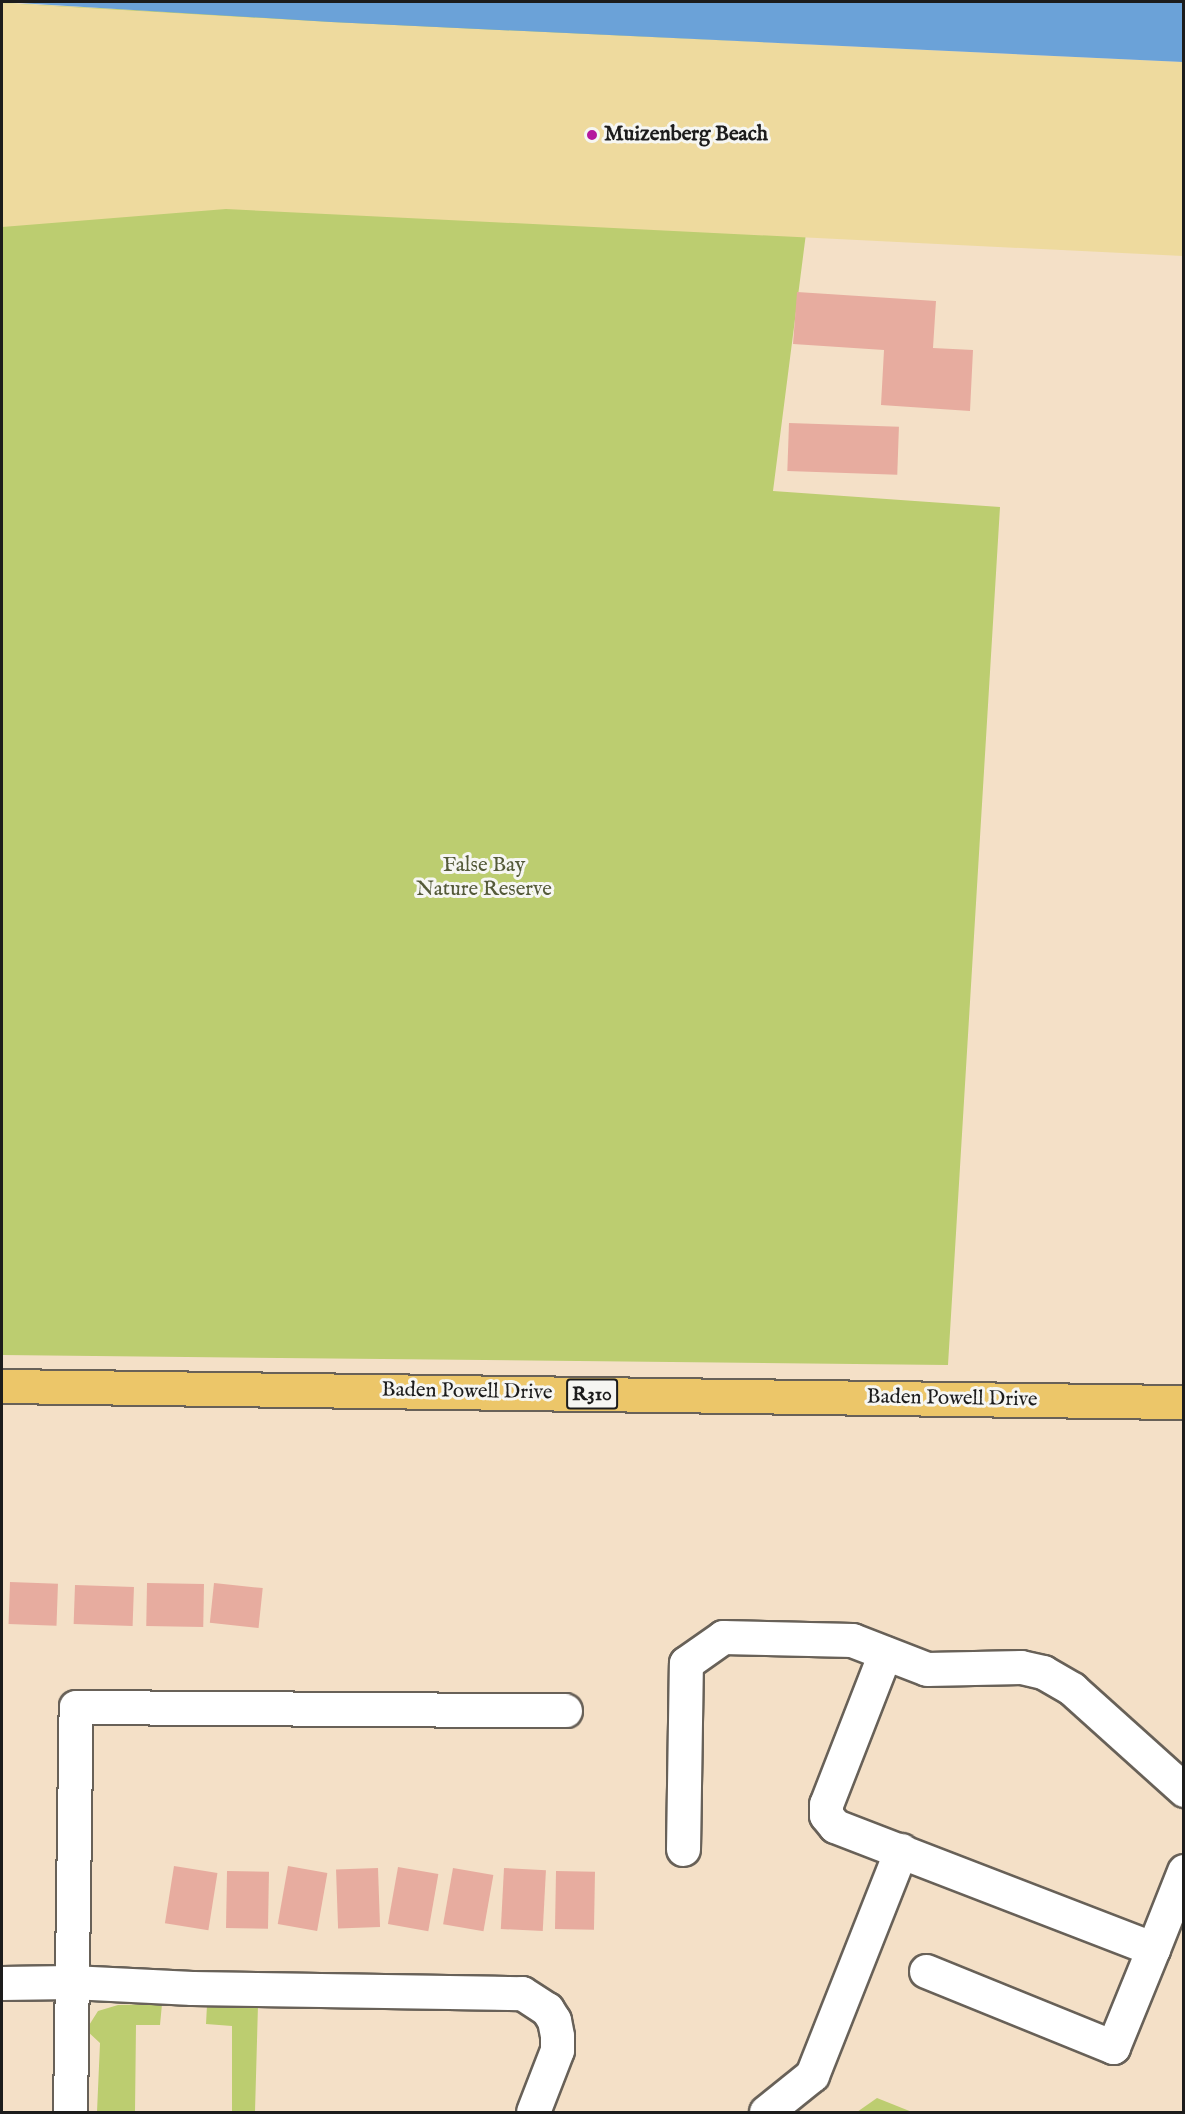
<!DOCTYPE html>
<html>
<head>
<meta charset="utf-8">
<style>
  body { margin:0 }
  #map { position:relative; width:1185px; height:2114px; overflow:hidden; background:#f4e0c7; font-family:"IM FELL English",serif }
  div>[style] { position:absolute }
  .green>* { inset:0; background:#bccd70 }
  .sand>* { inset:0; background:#eeda9e }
  .water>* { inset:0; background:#6ba2d8 }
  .building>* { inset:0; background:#e7ac9f; transform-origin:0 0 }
  .roads { filter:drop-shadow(2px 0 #686158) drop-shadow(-2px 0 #686158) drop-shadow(0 2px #686158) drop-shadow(0 -2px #686158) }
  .minor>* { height:33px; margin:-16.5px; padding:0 16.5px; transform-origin:16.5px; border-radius:16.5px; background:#fff }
  .major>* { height:33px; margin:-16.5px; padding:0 16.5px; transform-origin:16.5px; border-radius:16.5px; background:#ecc669 }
  .dots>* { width:16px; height:16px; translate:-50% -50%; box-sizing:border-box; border:3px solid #f6f6f2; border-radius:50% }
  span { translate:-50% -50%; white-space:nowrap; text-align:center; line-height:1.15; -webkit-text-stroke:6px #f6f6f2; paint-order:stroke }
  .shield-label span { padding:2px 4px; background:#f6f6f2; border:2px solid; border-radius:4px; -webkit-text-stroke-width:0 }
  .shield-label { font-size:20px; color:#1c1c1c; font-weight:700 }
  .poi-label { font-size:21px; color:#1c1c1c; font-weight:700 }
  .left { translate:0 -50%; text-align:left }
  .park-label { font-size:21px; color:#545a39 }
  .street-label { font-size:21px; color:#1c1c1c }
  .frame { position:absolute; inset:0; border:3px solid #1c1c1c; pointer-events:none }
</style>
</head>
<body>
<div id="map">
  <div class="green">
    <i style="clip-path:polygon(2px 3px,830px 46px,773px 491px,1000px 507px,948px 1365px,2px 1355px)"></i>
    <i style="clip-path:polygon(162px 2004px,160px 2025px,136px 2025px,135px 2112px,97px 2112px,100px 2043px,86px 2030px,98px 2011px,118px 2005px)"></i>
    <i style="clip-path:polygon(207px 2005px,258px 2005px,255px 2112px,232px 2112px,232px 2026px,206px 2024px)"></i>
    <i style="clip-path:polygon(877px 2098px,912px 2112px,857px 2112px)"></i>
  </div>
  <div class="sand">
    <i style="clip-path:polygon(2px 3px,331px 22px,1183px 62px,1183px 256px,226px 209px,2px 227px)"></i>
  </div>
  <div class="water">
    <i style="clip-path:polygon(2px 2px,1183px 2px,1183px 62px,331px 22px)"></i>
  </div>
  <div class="building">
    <i style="clip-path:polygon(797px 292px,936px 301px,933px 348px,973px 350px,970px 411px,881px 405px,884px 350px,793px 344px)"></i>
    <i style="left:789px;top:423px;width:110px;height:48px;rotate:2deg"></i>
    <i style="left:10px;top:1582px;width:48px;height:42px;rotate:2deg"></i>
    <i style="left:147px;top:1583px;width:57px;height:43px;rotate:1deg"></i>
    <i style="left:214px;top:1583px;width:49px;height:40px;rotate:6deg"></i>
    <i style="left:75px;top:1585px;width:59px;height:39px;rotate:2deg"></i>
    <i style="left:174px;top:1866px;width:44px;height:58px;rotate:9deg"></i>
    <i style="left:288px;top:1866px;width:40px;height:59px;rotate:10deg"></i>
    <i style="left:398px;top:1867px;width:41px;height:58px;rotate:10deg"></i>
    <i style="left:378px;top:1868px;width:59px;height:42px;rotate:88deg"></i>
    <i style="left:453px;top:1868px;width:41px;height:57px;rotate:10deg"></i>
    <i style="left:504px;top:1868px;width:42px;height:61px;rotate:3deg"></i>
    <i style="left:227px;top:1871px;width:42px;height:57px;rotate:1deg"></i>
    <i style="left:556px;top:1871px;width:39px;height:58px;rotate:1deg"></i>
  </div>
  <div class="roads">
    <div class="minor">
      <i style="left:885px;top:1653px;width:162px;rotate:111.3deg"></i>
      <i style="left:826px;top:1804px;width:11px;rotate:90deg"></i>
      <i style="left:826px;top:1815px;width:14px;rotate:51deg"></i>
      <i style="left:835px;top:1826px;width:341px;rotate:21.1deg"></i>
      <i style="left:1153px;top:1949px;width:84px;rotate:-68.3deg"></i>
      <i style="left:683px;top:1849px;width:186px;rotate:-89.1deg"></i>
      <i style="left:686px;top:1663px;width:45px;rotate:-35.1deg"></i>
      <i style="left:723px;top:1637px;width:129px;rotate:1.3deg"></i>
      <i style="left:852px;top:1640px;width:80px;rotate:21.1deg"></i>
      <i style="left:927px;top:1669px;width:94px;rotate:-1.2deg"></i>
      <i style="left:1021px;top:1667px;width:23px;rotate:13deg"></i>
      <i style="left:1043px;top:1672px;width:34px;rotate:30deg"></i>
      <i style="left:1072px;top:1689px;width:151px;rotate:42deg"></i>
      <i style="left:926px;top:1971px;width:202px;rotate:22.1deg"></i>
      <i style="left:1113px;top:2047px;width:106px;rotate:-67.8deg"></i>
      <i style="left:2px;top:1983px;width:69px;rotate:-0.8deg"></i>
      <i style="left:71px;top:1982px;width:121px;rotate:2.8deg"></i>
      <i style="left:192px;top:1988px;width:330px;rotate:0.9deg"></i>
      <i style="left:522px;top:1993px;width:30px;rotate:33deg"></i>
      <i style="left:547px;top:2009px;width:13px;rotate:58deg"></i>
      <i style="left:554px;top:2020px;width:16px;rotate:79deg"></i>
      <i style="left:557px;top:2036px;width:14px;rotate:90deg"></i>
      <i style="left:557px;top:2050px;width:66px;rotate:111.2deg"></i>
      <i style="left:70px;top:2112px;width:405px;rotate:-89.2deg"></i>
      <i style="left:76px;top:1707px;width:489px;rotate:0.4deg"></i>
      <i style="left:766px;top:2112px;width:59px;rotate:-38.8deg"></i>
      <i style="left:812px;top:2075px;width:242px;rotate:-68.4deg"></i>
    </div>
    <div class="major">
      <i style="left:2px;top:1386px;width:1182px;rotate:0.78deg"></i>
    </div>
  </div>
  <div class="dots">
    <i style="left:592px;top:135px;background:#b5179e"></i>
  </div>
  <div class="shield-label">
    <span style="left:592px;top:1394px">R310</span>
  </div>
  <div class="poi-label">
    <span class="left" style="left:604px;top:135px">Muizenberg Beach</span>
  </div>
  <div class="park-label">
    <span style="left:484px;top:878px">False Bay<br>Nature Reserve</span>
  </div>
  <div class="street-label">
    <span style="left:467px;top:1392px;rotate:1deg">Baden Powell Drive</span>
    <span style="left:952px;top:1399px;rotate:1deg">Baden Powell Drive</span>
  </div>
  <div class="frame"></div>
</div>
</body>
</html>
